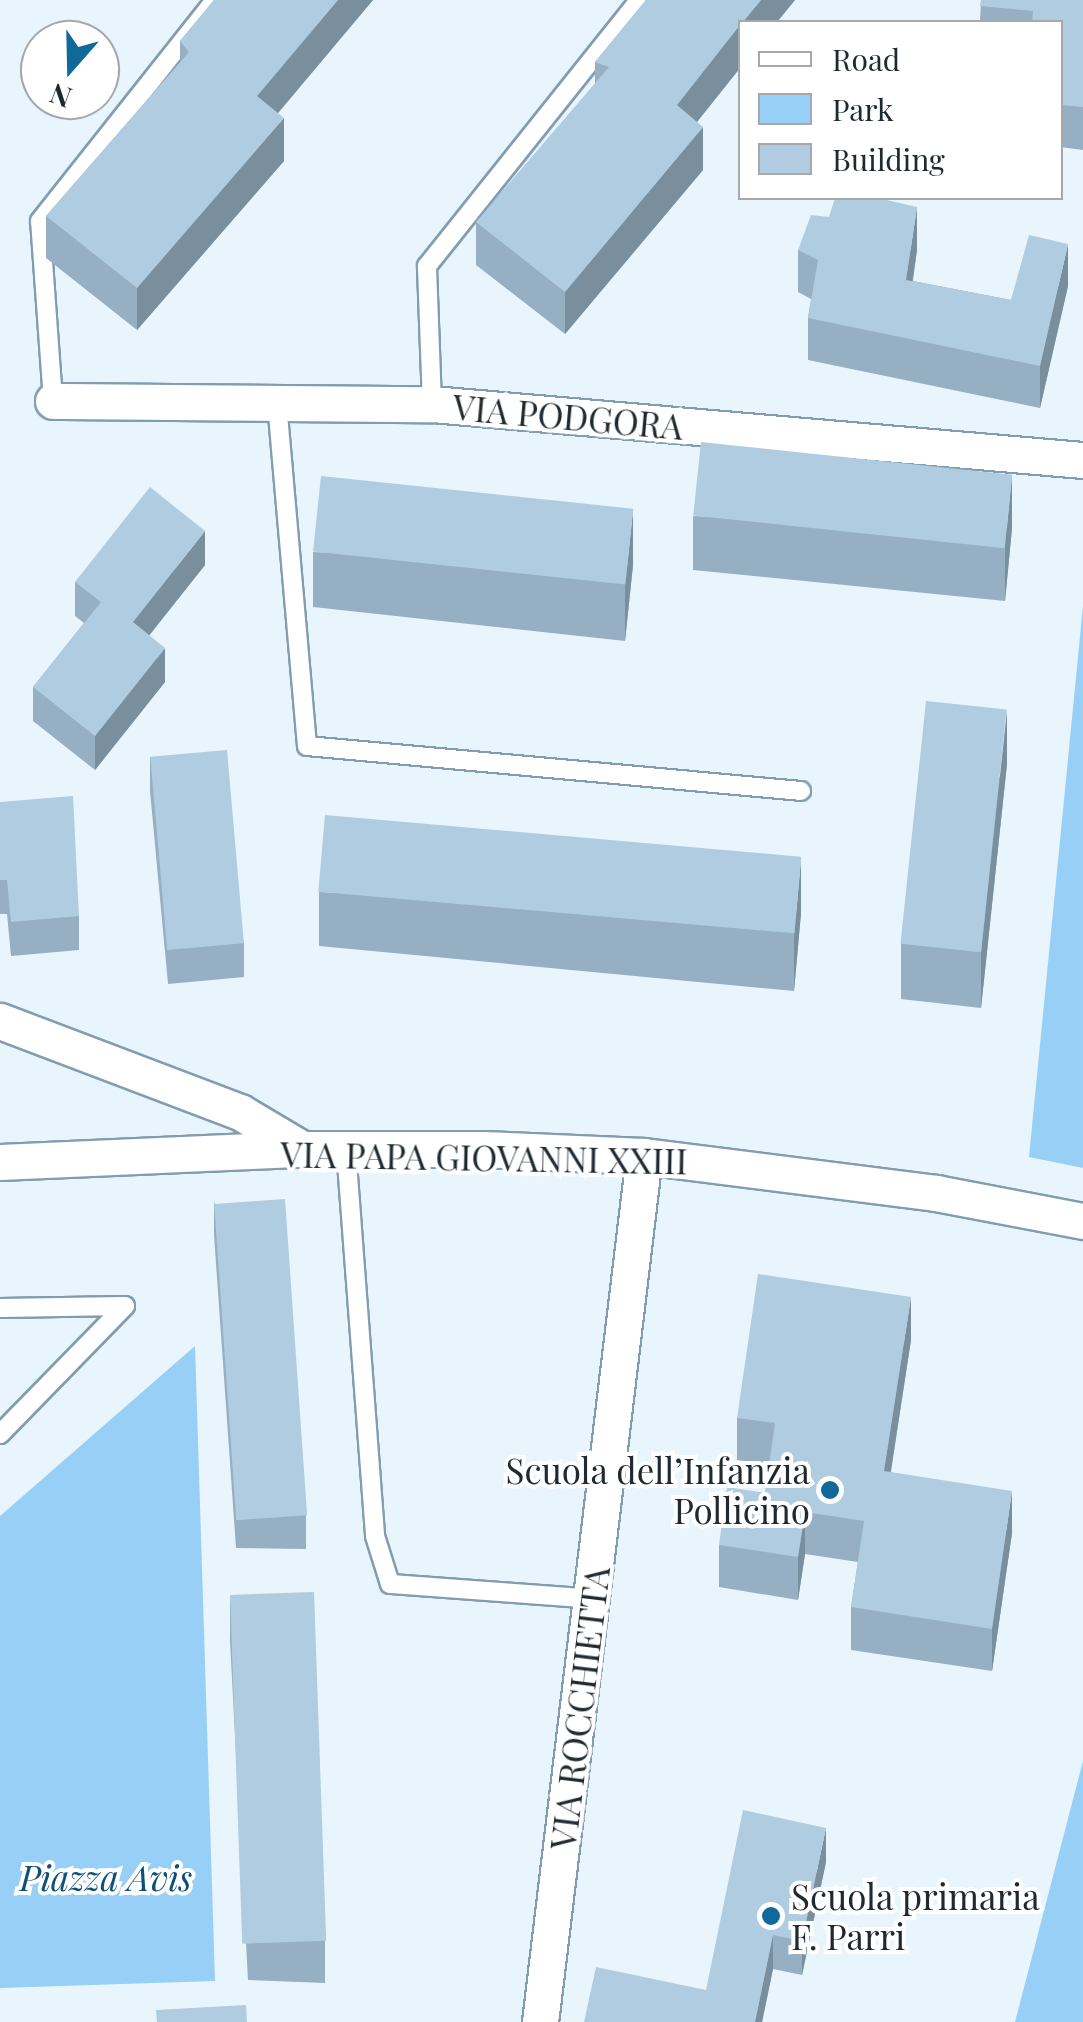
<!DOCTYPE html>
<html>
<head>
<meta charset="utf-8">
<style>
  body { margin:0 }
  #map { position:relative; width:1083px; height:2022px; overflow:hidden; background:#e9f5fd; font-family:"Playfair Display",serif }
  div>[style] { position:absolute }
  .green>* { inset:0; background:#97cff7 }
  .roads { filter:drop-shadow(2px 0 #829db1) drop-shadow(-2px 0 #829db1) drop-shadow(0 2px #829db1) drop-shadow(0 -2px #829db1) }
  .lane>* { height:18px; margin:-9px; padding:0 9px; transform-origin:9px; border-radius:9px; background:#fff }
  .street>* { height:35px; margin:-17.5px; padding:0 17.5px; transform-origin:17.5px; border-radius:17.5px; background:#fff }
  .wall>* { inset:0; background:#96afc2 }
  .shaded-wall>* { inset:0; background:#7a8f9e }
  .building>* { inset:0; background:#afcce1; transform-origin:0 0 }
  .dots>* { width:28px; height:28px; translate:-50% -50%; box-sizing:border-box; border:5px solid #fff; border-radius:50% }
  span { translate:-50% -50%; white-space:nowrap; text-align:center; line-height:1.15; -webkit-text-stroke:8px #fff; paint-order:stroke }
  .street-label { font-size:35px; color:#1e2931 }
  .poi-label { font-size:35px; color:#1e2931 }
  .right { translate:-100% -50%; text-align:right }
  .left { translate:0 -50%; text-align:left }
  .park-label { font-size:35px; color:#0d5178; font-style:italic }
  .legend { position:absolute; left:738px; top:20px; width:325px; height:180px; box-sizing:border-box; background:#fff; border:2px solid #a5a9ad; margin:0; padding:12px 18px; list-style:none; font-size:30px; color:#1e2931 }
  .legend li { display:flex; align-items:center; gap:20px; height:50px }
  .legend b { width:50px; border:2px solid #a5a9ad }
  .north { position:absolute; left:20px; top:20px; width:100px; height:100px; box-sizing:border-box; background:#fff; border:2px solid #a5a9ad; border-radius:50%; rotate:200deg; font-size:28px; font-weight:700; line-height:40px; text-align:center; color:#1e2931 }
  .north::after { content:''; display:block; margin:auto; width:35px; height:45px; background:#116999; clip-path:polygon(50% 0,100% 100%,50% 72%,0 100%) }
</style>
</head>
<body>
<div id="map">
  <div class="green">
    <i style="clip-path:polygon(1083px 606px,1083px 1168px,1029px 1157px)"></i>
    <i style="clip-path:polygon(195px 1346px,215px 1981px,0 1988px,0 1516px)"></i>
    <i style="clip-path:polygon(1083px 1761px,1083px 2022px,1015px 2022px)"></i>
  </div>
  <div class="roads">
    <div class="lane">
      <i style="left:53px;top:401px;width:180px;rotate:-94.1deg"></i>
      <i style="left:40px;top:221px;width:282px;rotate:-51.6deg"></i>
      <i style="left:277px;top:403px;width:344px;rotate:85deg"></i>
      <i style="left:307px;top:746px;width:496px;rotate:5.2deg"></i>
      <i style="left:432px;top:404px;width:138px;rotate:-92.1deg"></i>
      <i style="left:427px;top:266px;width:340px;rotate:-51.4deg"></i>
      <i style="left:346px;top:1149px;width:388px;rotate:85.7deg"></i>
      <i style="left:375px;top:1536px;width:50px;rotate:72.6deg"></i>
      <i style="left:390px;top:1584px;width:204px;rotate:4.2deg"></i>
      <i style="left:0;top:1308px;width:125px;rotate:-0.9deg"></i>
      <i style="left:125px;top:1306px;width:179px;rotate:134.3deg"></i>
    </div>
    <div class="street">
      <i style="left:53px;top:401px;width:379px;rotate:0.5deg"></i>
      <i style="left:432px;top:404px;width:653px;rotate:4.92deg"></i>
      <i style="left:0;top:1021px;width:257px;rotate:20.8deg"></i>
      <i style="left:240px;top:1112px;width:72px;rotate:30.8deg"></i>
      <i style="left:0;top:1162px;width:302px;rotate:-2.5deg"></i>
      <i style="left:302px;top:1149px;width:181px"></i>
      <i style="left:483px;top:1149px;width:161px;rotate:2.5deg"></i>
      <i style="left:644px;top:1156px;width:294px;rotate:7.2deg"></i>
      <i style="left:936px;top:1193px;width:150px;rotate:10.8deg"></i>
      <i style="left:540px;top:2022px;width:872px;rotate:-83.15deg"></i>
    </div>
  </div>
  <div class="wall">
    <i style="clip-path:polygon(214px 0,373px 0,278px 113px,284px 161px,137px 330px,46px 258px,46px 216px,180px 62px,180px 41px)"></i>
    <i style="clip-path:polygon(646px 0,795px 0,777px 22px,740px 22px,740px 68px,697px 122px,703px 170px,565px 334px,476px 265px,476px 222px,595px 84px,595px 62px)"></i>
    <i style="clip-path:polygon(981px 0,1083px 0,1083px 150px,1060px 147px,1060px 22px,980px 22px)"></i>
    <i style="clip-path:polygon(798px 250px,917px 250px,913px 281px,1011px 300px,1068px 286px,1040px 408px,808px 360px,808px 318px,811px 299px,798px 292px)"></i>
    <i style="clip-path:polygon(693px 516px,1012px 528px,1005px 601px,693px 570px)"></i>
    <i style="clip-path:polygon(313px 552px,633px 565px,625px 641px,313px 607px)"></i>
    <i style="clip-path:polygon(205px 565px,149px 635px,165px 682px,95px 770px,33px 721px,33px 687px,84px 623px,75px 616px,75px 582px)"></i>
    <i style="clip-path:polygon(150px 757px,244px 943px,244px 977px,168px 984px,150px 791px)"></i>
    <i style="clip-path:polygon(1007px 764px,981px 1008px,901px 999px,901px 944px)"></i>
    <i style="clip-path:polygon(0 802px,79px 916px,79px 950px,11px 956px,7px 914px,0 914px)"></i>
    <i style="clip-path:polygon(319px 892px,801px 913px,794px 991px,319px 946px)"></i>
    <i style="clip-path:polygon(214px 1201px,306px 1515px,306px 1549px,236px 1548px,214px 1235px)"></i>
    <i style="clip-path:polygon(911px 1340px,891px 1472px,1012px 1533px,992px 1671px,851px 1650px,851px 1607px,858px 1562px,805px 1554px,798px 1600px,719px 1587px,719px 1545px,765px 1493px,769px 1465px,737px 1460px,737px 1418px)"></i>
    <i style="clip-path:polygon(230px 1598px,325px 1941px,325px 1983px,248px 1980px,230px 1641px)"></i>
    <i style="clip-path:polygon(826px 1862px,802px 1975px,773px 1969px,762px 2022px,584px 2022px,706px 1990px)"></i>
  </div>
  <div class="shaded-wall">
    <i style="clip-path:polygon(338px 0,373px 0,257px 138px,257px 96px)"></i>
    <i style="clip-path:polygon(761px 0,795px 0,777px 22px,743px 22px)"></i>
    <i style="clip-path:polygon(740px 25px,740px 68px,677px 147px,677px 105px)"></i>
    <i style="clip-path:polygon(284px 118px,284px 161px,137px 330px,137px 288px)"></i>
    <i style="clip-path:polygon(703px 127px,703px 170px,565px 334px,565px 292px)"></i>
    <i style="clip-path:polygon(917px 207px,917px 250px,906px 322px,906px 280px)"></i>
    <i style="clip-path:polygon(1068px 244px,1068px 286px,1040px 408px,1040px 366px)"></i>
    <i style="clip-path:polygon(1012px 474px,1012px 528px,1005px 601px,1005px 547px)"></i>
    <i style="clip-path:polygon(633px 510px,633px 565px,625px 641px,625px 586px)"></i>
    <i style="clip-path:polygon(205px 531px,205px 565px,133px 656px,133px 622px)"></i>
    <i style="clip-path:polygon(165px 648px,165px 682px,95px 770px,95px 736px)"></i>
    <i style="clip-path:polygon(1007px 710px,1007px 764px,981px 1008px,981px 953px)"></i>
    <i style="clip-path:polygon(801px 859px,801px 913px,794px 991px,794px 937px)"></i>
    <i style="clip-path:polygon(911px 1297px,911px 1340px,884px 1514px,884px 1471px)"></i>
    <i style="clip-path:polygon(1012px 1491px,1012px 1533px,992px 1671px,992px 1629px)"></i>
    <i style="clip-path:polygon(805px 1512px,805px 1554px,798px 1600px,798px 1557px)"></i>
    <i style="clip-path:polygon(826px 1828px,826px 1862px,802px 1975px,802px 1941px)"></i>
    <i style="clip-path:polygon(773px 1935px,773px 1969px,762px 2022px,755px 2022px)"></i>
  </div>
  <div class="building">
    <i style="clip-path:polygon(214px 0,338px 0,257px 96px,284px 118px,137px 288px,46px 216px,189px 52px,180px 41px)"></i>
    <i style="clip-path:polygon(646px 0,761px 0,743px 22px,740px 22px,740px 25px,677px 105px,703px 127px,565px 292px,476px 222px,609px 67px,595px 62px)"></i>
    <i style="clip-path:polygon(981px 0,1083px 0,1083px 107px,1060px 105px,1060px 22px,1032px 22px,1033px 11px,980px 6px)"></i>
    <i style="clip-path:polygon(835px 198px,878px 198px,917px 207px,906px 280px,1011px 300px,1029px 235px,1068px 244px,1040px 366px,808px 318px,818px 260px,798px 250px,811px 215px,829px 217px)"></i>
    <i style="left:701px;top:442px;width:313px;height:74px;rotate:6deg"></i>
    <i style="left:321px;top:476px;width:314px;height:76px;rotate:6deg"></i>
    <i style="clip-path:polygon(150px 487px,205px 531px,133px 622px,165px 648px,95px 736px,33px 687px,101px 602px,75px 582px)"></i>
    <i style="left:926px;top:701px;width:81px;height:244px;rotate:6deg"></i>
    <i style="left:227px;top:750px;width:194px;height:77px;rotate:85deg"></i>
    <i style="clip-path:polygon(73px 796px,79px 916px,11px 922px,7px 880px,0 880px,0 802px)"></i>
    <i style="left:325px;top:815px;width:478px;height:77px;rotate:5deg"></i>
    <i style="left:285px;top:1199px;width:317px;height:71px;rotate:86deg"></i>
    <i style="clip-path:polygon(758px 1274px,911px 1297px,884px 1471px,1012px 1491px,992px 1629px,851px 1607px,864px 1521px,805px 1512px,798px 1557px,719px 1545px,727px 1487px,765px 1493px,775px 1423px,737px 1418px)"></i>
    <i style="left:314px;top:1592px;width:349px;height:84px;rotate:88deg"></i>
    <i style="clip-path:polygon(743px 1810px,826px 1828px,802px 1941px,773px 1935px,755px 2022px,584px 2022px,596px 1967px,706px 1990px)"></i>
    <i style="clip-path:polygon(246px 2005px,247px 2022px,157px 2022px,156px 2010px)"></i>
  </div>
  <div class="dots">
    <i style="left:830px;top:1490px;background:#116999"></i>
    <i style="left:771px;top:1916px;background:#116999"></i>
  </div>
  <div class="street-label">
    <span style="left:568px;top:416px;rotate:5deg">VIA PODGORA</span>
    <span style="left:484px;top:1157px;rotate:1deg">VIA PAPA GIOVANNI XXIII</span>
    <span style="left:579px;top:1708px;rotate:-83deg">VIA ROCCHIETTA</span>
  </div>
  <div class="poi-label">
    <span class="right" style="left:810px;top:1490px">Scuola dell’Infanzia<br>Pollicino</span>
    <span class="left" style="left:791px;top:1916px">Scuola primaria<br>F. Parri</span>
  </div>
  <div class="park-label">
    <span style="left:106px;top:1877px">Piazza Avis</span>
  </div>
  <ul class="legend">
  <li><b style="height:12px;background:#fff"></b>Road</li>
  <li><b style="height:28px;background:#97cff7"></b>Park</li>
  <li><b style="height:28px;background:#afcce1"></b>Building</li>
  </ul>
  <div class="north">N</div>
</div>
</body>
</html>
